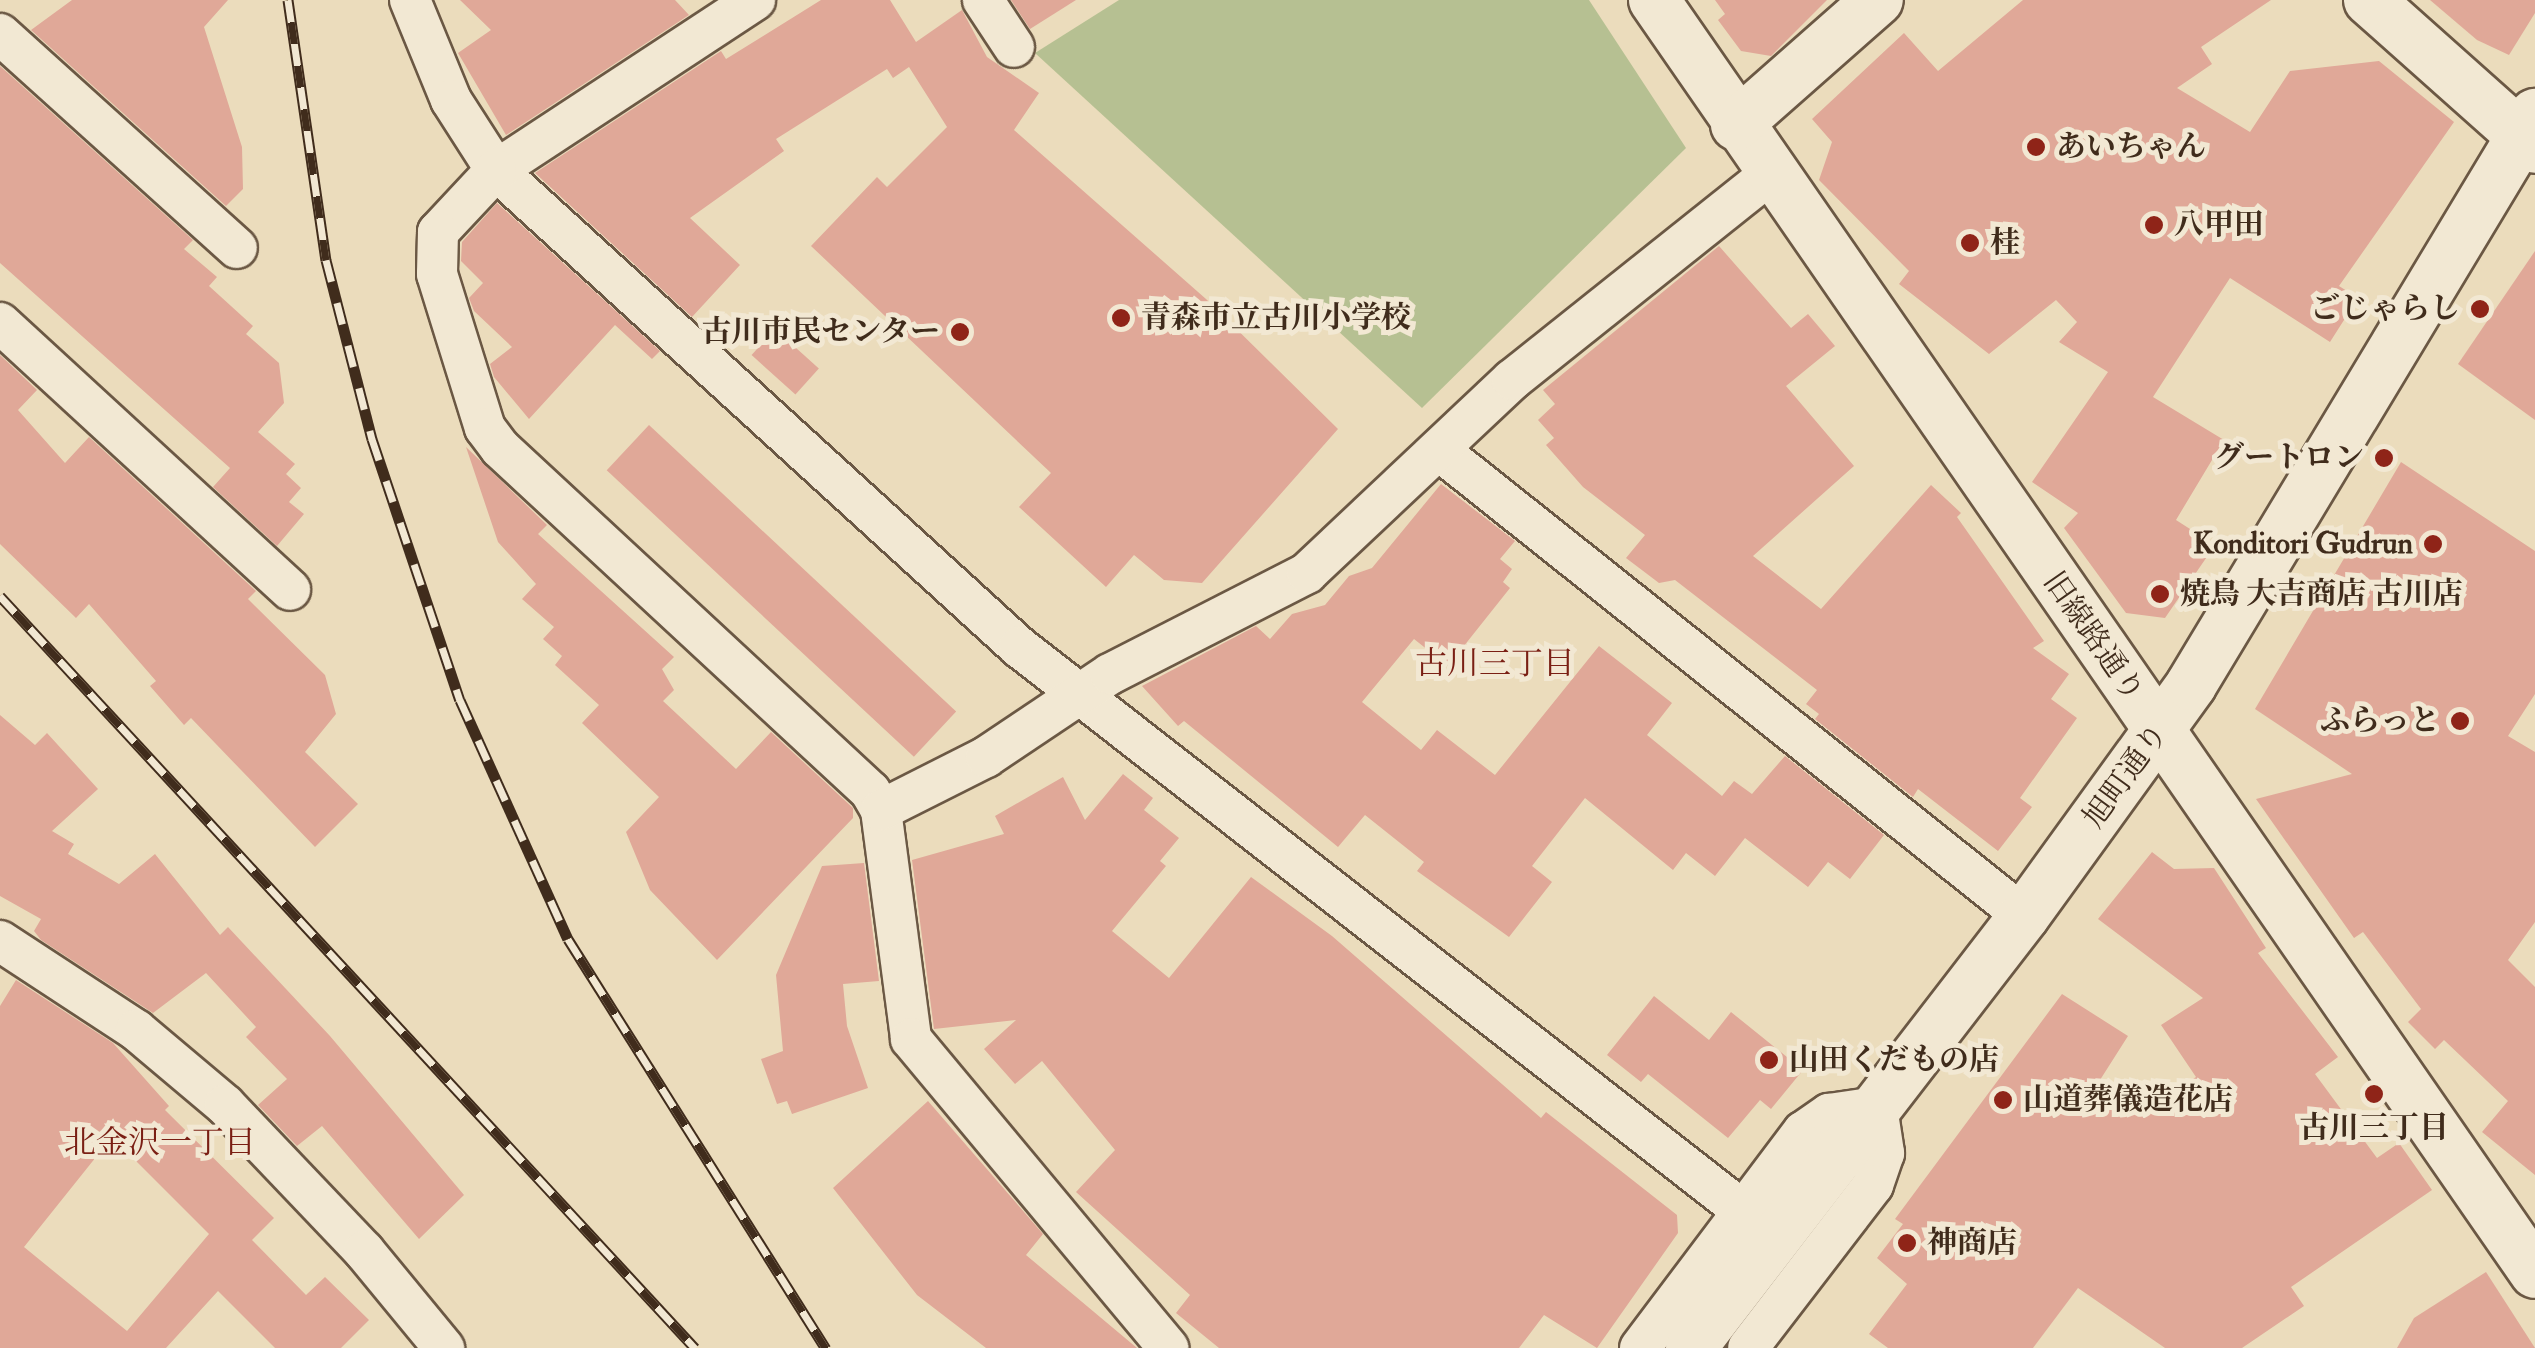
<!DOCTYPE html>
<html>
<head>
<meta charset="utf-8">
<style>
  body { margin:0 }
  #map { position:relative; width:2535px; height:1348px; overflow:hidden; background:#ebdcbc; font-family:"IM FELL Double Pica","Noto Serif JP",serif }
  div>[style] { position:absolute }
  .green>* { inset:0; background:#b6c092 }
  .building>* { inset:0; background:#e0a898; transform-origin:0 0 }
  .roads { filter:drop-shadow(2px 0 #6b5844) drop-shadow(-2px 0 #6b5844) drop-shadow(0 2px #6b5844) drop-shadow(0 -2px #6b5844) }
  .minor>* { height:40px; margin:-20px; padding:0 20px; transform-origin:20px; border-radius:20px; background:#f2e8d3 }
  .tertiary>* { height:50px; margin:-25px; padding:0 25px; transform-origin:25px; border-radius:25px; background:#f2e8d3 }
  .rail>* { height:11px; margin-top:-5.5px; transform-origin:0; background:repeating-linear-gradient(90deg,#f2e8d3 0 22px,#402c1c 0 44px); box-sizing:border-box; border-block:2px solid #402c1c }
  .dots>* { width:28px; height:28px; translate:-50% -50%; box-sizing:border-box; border:5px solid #f2e8d3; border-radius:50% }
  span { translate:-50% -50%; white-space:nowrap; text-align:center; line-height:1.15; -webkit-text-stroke:10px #f2e8d3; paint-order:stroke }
  .poi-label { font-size:30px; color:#402c1c; font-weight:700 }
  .left { translate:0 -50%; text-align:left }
  .right { translate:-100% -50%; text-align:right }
  .street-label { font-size:30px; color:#402c1c }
  .neighbourhood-label { font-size:32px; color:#7a1f14 }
</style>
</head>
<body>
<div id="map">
  <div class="green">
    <i style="clip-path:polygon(1119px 0,1589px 0,1686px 148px,1422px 408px,1035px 53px)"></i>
  </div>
  <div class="building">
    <i style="clip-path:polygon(72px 0,228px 0,204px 27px,242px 147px,243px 189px,226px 206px,31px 30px)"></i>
    <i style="clip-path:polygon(460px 0,675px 0,689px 15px,506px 135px,458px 53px,491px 30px)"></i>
    <i style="clip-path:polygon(821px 0,890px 0,916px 42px,962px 10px,987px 57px,1039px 93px,1014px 130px,1206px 299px,1338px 429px,1202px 583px,1164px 580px,1134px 555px,1106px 587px,1019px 507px,1051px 473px,811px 246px,877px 177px,887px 187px,947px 127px,909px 67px,893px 78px,887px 69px,776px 139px,784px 151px,690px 218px,740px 265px,692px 317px,535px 173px,721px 51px,726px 59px)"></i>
    <i style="clip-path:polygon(1011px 0,1076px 0,1030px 29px)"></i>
    <i style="clip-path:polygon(1715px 0,1827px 0,1771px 56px,1741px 51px,1718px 20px,1725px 14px)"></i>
    <i style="clip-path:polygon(2023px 0,2271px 0,2201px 47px,2212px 64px,2177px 88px,2250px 132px,2290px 71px,2379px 61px,2454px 122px,2339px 286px,2358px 298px,2330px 342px,2230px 278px,2153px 397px,2224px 440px,2176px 520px,2215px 545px,2165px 618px,2126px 613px,2064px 528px,2078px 513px,2032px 482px,2108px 372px,2059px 342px,2077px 322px,2056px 300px,1989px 354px,1899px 284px,1909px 271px,1819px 180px,1832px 142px,1812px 119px,1904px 33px,1938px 71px)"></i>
    <i style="clip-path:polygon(2430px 0,2535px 0,2535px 13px,2509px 55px,2477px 40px)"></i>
    <i style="clip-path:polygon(0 66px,193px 240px,184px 249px,217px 277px,209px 286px,253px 326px,246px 334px,279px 363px,284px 403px,258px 432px,295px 464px,286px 474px,301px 488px,289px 502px,304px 514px,277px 546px,213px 487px,230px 468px,0 263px)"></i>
    <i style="clip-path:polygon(497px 203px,660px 351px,652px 359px,615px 325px,529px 419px,494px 377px,490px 364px,512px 347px,474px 311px,469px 298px,483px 283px,461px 261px,462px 242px)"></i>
    <i style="clip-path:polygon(1719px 246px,1791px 328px,1808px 314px,1835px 346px,1786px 386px,1854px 466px,1753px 556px,1821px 609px,1931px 485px,1961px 513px,1957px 517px,2044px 641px,2033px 648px,2069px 674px,2051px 699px,2077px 718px,2020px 798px,2032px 807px,1998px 851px,1918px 789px,1913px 797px,1815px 719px,1819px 714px,1806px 704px,1817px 690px,1675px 580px,1659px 583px,1626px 558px,1645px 535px,1583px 487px,1546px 445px,1554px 438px,1538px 420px,1555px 404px,1543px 390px)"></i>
    <i style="clip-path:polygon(2535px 251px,2535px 420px,2458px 364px)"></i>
    <i style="left:775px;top:329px;width:59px;height:35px;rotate:42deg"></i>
    <i style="clip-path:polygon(0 355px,37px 390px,18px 410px,65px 463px,89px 437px,256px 591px,248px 599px,325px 675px,336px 714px,305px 752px,358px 804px,315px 847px,191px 718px,184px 725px,150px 686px,156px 681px,89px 604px,76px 618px,0 544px)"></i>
    <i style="left:649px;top:425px;width:420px;height:62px;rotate:43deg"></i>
    <i style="clip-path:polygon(466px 447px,547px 525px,538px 534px,674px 657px,662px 669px,674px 690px,663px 701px,736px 769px,771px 732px,853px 808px,853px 818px,717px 960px,650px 890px,626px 832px,659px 797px,582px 723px,599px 705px,555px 665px,562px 656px,543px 639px,554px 627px,522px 599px,536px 584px,498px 542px)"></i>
    <i style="clip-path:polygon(2401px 462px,2535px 551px,2535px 694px,2508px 736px,2535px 752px,2535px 922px,2508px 960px,2535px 987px,2535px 1175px,2482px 1132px,2508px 1101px,2444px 1040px,2435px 1049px,2408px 1022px,2421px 1009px,2363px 932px,2354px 938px,2256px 799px,2352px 774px,2255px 709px)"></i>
    <i style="clip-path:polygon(1441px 484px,1515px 541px,1500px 559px,1512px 569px,1503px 582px,1510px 588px,1448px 666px,1414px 639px,1362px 702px,1421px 750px,1437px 730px,1495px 775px,1599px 646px,1672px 703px,1647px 735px,1722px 796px,1734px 781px,1752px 794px,1785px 756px,1884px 835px,1850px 879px,1828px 862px,1808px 887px,1745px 838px,1715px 876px,1686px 853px,1673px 870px,1585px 798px,1532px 866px,1552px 882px,1509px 937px,1417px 871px,1424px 862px,1365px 815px,1338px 847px,1184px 721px,1178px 726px,1142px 686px,1256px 626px,1270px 639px,1292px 614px,1325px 605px,1349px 576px,1372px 568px)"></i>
    <i style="clip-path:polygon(0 715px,35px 745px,47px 733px,98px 789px,52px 831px,74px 844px,68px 854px,119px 884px,155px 854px,220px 935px,228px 927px,330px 1036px,464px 1195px,419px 1239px,322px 1126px,297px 1146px,258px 1105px,287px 1079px,246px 1037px,256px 1027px,206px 973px,153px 1013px,41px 940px,34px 931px,41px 919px,0 896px)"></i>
    <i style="clip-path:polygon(1123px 774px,1153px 798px,1144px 810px,1179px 838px,1160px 861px,1166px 866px,1112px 931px,1169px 978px,1251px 877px,1332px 936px,1541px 1118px,1546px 1112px,1677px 1215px,1678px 1233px,1597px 1348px,1544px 1315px,1519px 1348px,1219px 1348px,1176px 1313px,1190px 1295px,1076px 1192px,1115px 1150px,1042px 1061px,1015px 1084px,984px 1049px,1016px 1020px,934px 1029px,912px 860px,1004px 834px,995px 816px,1063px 777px,1085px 820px)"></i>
    <i style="clip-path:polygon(2152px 852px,2174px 869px,2214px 868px,2266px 948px,2258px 953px,2338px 1057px,2315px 1074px,2377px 1158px,2399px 1143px,2432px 1190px,2291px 1287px,2304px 1306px,2242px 1348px,2165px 1348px,2078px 1288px,2033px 1348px,1888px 1348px,1869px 1334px,1907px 1284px,1877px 1258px,1903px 1224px,1895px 1219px,2062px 994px,2128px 1036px,2100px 1080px,2145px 1113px,2196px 1077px,2161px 1025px,2203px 998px,2098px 919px)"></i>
    <i style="clip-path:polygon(864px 863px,879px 981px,843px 984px,847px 1026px,868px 1088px,792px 1114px,787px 1101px,777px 1104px,761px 1059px,783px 1051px,776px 975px,822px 866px)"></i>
    <i style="clip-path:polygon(evenodd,16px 980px,113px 1043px,169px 1106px,165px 1110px,274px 1218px,252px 1240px,306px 1295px,325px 1277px,369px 1320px,341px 1348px,275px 1348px,218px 1291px,166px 1348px,0 1348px,0 1006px,16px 980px,112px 1137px,209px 1234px,127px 1331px,24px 1247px,112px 1137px)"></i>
    <i style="clip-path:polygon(1654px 996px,1709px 1040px,1731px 1012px,1803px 1070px,1771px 1109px,1760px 1100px,1728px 1138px,1648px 1074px,1641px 1082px,1607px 1055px)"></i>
    <i style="clip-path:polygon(928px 1101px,1043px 1234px,1026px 1255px,1137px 1348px,986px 1348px,917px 1295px,833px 1188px)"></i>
    <i style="clip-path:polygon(2486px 1272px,2535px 1348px,2397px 1348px,2414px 1318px)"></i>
  </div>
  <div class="roads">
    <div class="minor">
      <i style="left:410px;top:0;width:108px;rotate:67.7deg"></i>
      <i style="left:451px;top:100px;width:83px;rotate:57.3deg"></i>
      <i style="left:496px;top:170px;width:708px;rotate:42.37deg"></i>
      <i style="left:1019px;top:647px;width:916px;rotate:37.91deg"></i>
      <i style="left:755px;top:0;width:310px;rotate:146.7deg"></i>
      <i style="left:496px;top:170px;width:85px;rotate:133.1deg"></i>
      <i style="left:438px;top:232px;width:42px;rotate:91.4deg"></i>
      <i style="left:437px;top:274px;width:161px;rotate:72.7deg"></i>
      <i style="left:485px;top:428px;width:25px;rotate:53deg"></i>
      <i style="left:500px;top:448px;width:505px;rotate:42.83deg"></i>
      <i style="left:870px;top:791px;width:22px;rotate:60deg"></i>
      <i style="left:881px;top:810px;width:231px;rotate:82.5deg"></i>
      <i style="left:911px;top:1039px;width:402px;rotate:50.2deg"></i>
      <i style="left:983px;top:0;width:56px;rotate:56.6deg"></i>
      <i style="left:0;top:34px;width:319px;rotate:42.1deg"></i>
      <i style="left:0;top:323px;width:394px;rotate:42.6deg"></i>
      <i style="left:1440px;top:451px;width:747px;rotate:38.53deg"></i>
      <i style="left:881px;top:810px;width:118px;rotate:-26.8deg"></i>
      <i style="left:986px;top:757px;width:149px;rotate:-33.8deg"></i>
      <i style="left:1110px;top:674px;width:221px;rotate:-27.1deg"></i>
      <i style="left:1307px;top:573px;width:282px;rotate:-43.3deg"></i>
      <i style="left:1512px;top:380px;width:329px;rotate:-38.6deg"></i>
      <i style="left:0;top:941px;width:163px;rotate:33.2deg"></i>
      <i style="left:136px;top:1030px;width:116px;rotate:40.1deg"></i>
      <i style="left:225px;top:1105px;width:202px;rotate:46.4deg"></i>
      <i style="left:364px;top:1251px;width:126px;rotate:50.5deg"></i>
      <i style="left:1640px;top:1348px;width:271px;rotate:-53deg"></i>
      <i style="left:1803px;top:1132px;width:32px;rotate:-35deg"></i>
      <i style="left:1829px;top:1114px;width:49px;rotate:-8.3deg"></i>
      <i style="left:1877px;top:1107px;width:47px;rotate:81.3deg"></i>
      <i style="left:1884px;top:1153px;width:34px;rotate:109deg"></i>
      <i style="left:1873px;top:1185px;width:205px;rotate:127.5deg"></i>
    </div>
    <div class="tertiary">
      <i style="left:1654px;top:0;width:1548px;rotate:55.31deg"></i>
      <i style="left:2369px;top:0;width:222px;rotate:41.7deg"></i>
      <i style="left:1736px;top:125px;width:189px;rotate:-41.4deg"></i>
      <i style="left:1691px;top:1348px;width:545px;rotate:-52.37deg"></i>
      <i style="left:2024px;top:916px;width:285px;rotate:-54.1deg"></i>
      <i style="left:2191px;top:685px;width:667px;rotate:-58.93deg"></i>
    </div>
  </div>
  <div class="rail">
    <i style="left:288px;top:0;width:263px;rotate:81.7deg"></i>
    <i style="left:326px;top:260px;width:185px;rotate:75.6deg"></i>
    <i style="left:372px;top:439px;width:275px;rotate:71.4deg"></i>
    <i style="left:460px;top:700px;width:262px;rotate:65.7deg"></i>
    <i style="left:568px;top:939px;width:484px;rotate:57.8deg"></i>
    <i style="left:0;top:596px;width:1024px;rotate:47.26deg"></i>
  </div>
  <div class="dots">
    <i style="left:2036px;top:147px;background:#8f2418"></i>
    <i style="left:2154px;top:225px;background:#8f2418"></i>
    <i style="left:1970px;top:243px;background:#8f2418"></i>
    <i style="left:2480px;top:309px;background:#8f2418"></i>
    <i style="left:1121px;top:318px;background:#8f2418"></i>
    <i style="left:960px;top:332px;background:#8f2418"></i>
    <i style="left:2384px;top:458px;background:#8f2418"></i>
    <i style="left:2433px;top:544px;background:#8f2418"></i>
    <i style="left:2160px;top:594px;background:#8f2418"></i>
    <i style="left:2460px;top:721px;background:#8f2418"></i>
    <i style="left:1769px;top:1060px;background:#8f2418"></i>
    <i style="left:2374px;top:1094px;background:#8f2418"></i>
    <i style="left:2003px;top:1100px;background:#8f2418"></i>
    <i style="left:1907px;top:1243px;background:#8f2418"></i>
  </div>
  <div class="poi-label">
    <span class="left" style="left:2056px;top:147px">あいちゃん</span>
    <span class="left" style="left:2174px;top:225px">八甲田</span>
    <span class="left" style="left:1990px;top:243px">桂</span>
    <span class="right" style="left:2460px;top:309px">ごじゃらし</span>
    <span class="left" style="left:1141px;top:318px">青森市立古川小学校</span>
    <span class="right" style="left:940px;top:332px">古川市民センター</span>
    <span class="right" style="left:2364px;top:458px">グートロン</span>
    <span class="right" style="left:2413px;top:544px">Konditori Gudrun</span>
    <span class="left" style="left:2180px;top:594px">焼鳥 大吉商店 古川店</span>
    <span class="right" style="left:2440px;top:721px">ふらっと</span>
    <span class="left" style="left:1789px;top:1060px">山田くだもの店</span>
    <span class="left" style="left:2023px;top:1100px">山道葬儀造花店</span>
    <span style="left:2374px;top:1128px">古川三丁目</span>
    <span class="left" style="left:1927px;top:1243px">神商店</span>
  </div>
  <div class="street-label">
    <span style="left:2093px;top:637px;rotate:55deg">旧線路通り</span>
    <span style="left:2126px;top:776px;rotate:-54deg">旭町通り</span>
  </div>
  <div class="neighbourhood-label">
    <span style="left:1495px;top:664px">古川三丁目</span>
    <span style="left:160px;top:1143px">北金沢一丁目</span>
  </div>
</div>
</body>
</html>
